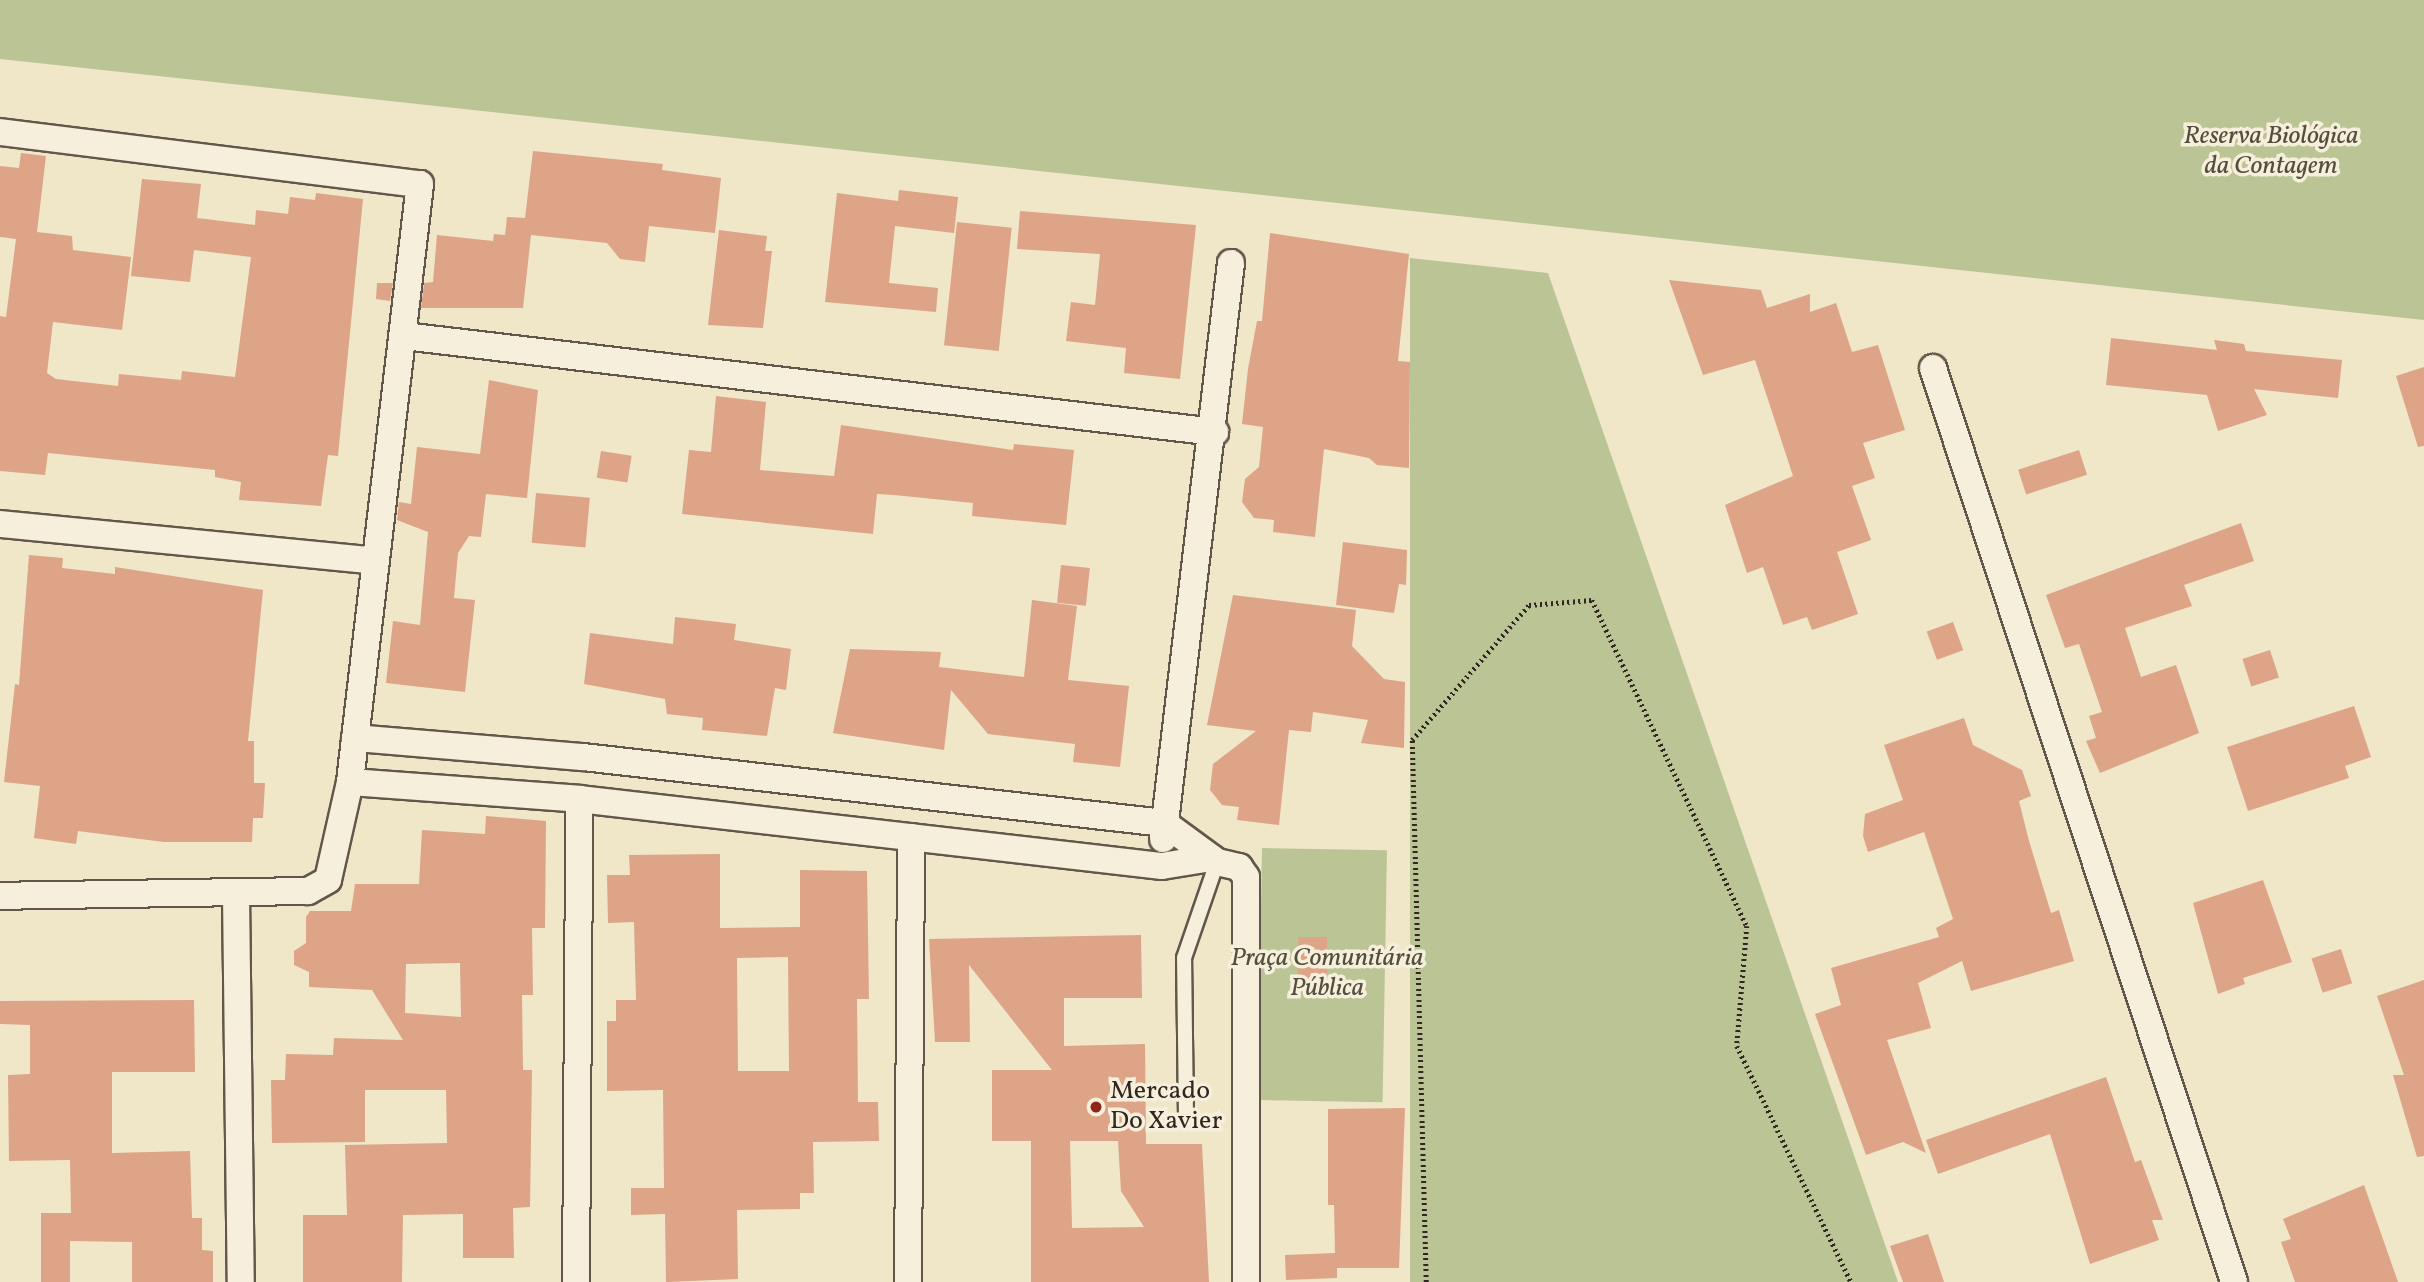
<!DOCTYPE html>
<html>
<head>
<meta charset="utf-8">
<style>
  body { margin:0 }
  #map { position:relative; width:2424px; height:1282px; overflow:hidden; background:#f0e6c8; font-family:Vollkorn,serif }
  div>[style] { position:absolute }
  .green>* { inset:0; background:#bac495; transform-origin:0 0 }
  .building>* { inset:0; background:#dda487; transform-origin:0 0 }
  .path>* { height:4.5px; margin-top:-2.25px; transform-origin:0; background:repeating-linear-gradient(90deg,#322720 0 2px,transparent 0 5.5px) }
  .roads { filter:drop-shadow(2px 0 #62574a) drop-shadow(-2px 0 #62574a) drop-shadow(0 2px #62574a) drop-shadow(0 -2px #62574a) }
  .service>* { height:14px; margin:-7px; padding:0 7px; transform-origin:7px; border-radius:7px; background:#f5efdb }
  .minor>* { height:26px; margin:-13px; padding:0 13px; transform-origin:13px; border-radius:13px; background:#f5efdb }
  .dots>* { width:19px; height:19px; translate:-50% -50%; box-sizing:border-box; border:4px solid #f5efdb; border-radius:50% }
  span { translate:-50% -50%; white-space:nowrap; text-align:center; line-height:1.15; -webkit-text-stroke:7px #f5efdb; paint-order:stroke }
  .park-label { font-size:26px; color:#544e3d; font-style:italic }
  .poi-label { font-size:26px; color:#322720 }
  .left { translate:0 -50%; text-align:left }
</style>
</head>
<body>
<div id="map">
  <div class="green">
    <i style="clip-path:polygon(0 0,2424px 0,2424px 320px,0 59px)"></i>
    <i style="clip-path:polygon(1410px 258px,1548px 273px,1898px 1282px,1410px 1282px)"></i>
    <i style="left:1262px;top:848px;width:125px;height:252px;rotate:1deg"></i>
  </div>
  <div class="building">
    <i style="clip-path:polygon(533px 151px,663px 164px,662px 170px,721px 178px,715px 233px,649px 226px,645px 262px,620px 259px,607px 243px,531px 235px,523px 308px,421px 308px,424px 283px,433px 282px,437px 235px,493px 241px,494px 234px,505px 235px,507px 217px,525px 218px)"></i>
    <i style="clip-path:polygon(21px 153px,46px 156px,37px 232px,72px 236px,73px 250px,131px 257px,122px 330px,53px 322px,47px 373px,56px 379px,118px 386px,119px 374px,181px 380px,182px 371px,235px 377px,251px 257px,194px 250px,190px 282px,131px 276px,142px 179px,201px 184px,197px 218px,255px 225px,256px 210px,288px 214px,290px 197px,315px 200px,316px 193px,363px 199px,338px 456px,328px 455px,321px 506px,239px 500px,241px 482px,215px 477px,215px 470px,48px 453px,45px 475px,0 471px,0 316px,6px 317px,16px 239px,0 237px,0 166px,19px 168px)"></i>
    <i style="clip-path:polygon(899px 190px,958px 197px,954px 233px,895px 226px,889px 283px,938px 288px,936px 312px,825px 302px,837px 193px,898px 201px)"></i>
    <i style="clip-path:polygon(1020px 211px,1196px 225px,1180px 379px,1124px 373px,1126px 348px,1066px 341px,1071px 302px,1095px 305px,1100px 254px,1017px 249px)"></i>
    <i style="left:957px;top:222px;width:55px;height:124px;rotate:6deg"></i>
    <i style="clip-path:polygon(719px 230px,767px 236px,765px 251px,772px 251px,763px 328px,708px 325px)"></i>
    <i style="clip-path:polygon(1270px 233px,1409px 254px,1398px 361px,1410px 362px,1409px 468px,1377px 465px,1369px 458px,1324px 449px,1315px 537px,1273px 532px,1274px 520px,1254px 518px,1242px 502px,1245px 479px,1259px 467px,1263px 427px,1242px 424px,1248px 369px,1257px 321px,1262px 321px)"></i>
    <i style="clip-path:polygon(1669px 280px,1761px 290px,1767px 308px,1810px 294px,1810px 312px,1836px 303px,1852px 352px,1878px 345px,1905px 430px,1863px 443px,1875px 478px,1852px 486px,1871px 540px,1837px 552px,1858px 614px,1812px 630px,1807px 617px,1783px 625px,1763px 567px,1747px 573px,1725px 505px,1793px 476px,1755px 360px,1703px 375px)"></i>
    <i style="clip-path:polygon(377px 283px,393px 283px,390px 301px,376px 299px)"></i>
    <i style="clip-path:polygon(2111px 338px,2217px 350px,2214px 340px,2244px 344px,2246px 351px,2342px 360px,2338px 398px,2254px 389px,2267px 415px,2218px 431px,2207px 395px,2106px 385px)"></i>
    <i style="clip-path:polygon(2424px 367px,2424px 446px,2418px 447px,2396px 376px)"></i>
    <i style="clip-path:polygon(489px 380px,538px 390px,527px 498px,486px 494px,481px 537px,469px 536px,458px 553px,454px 598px,475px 600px,465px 692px,386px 683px,393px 621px,420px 625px,428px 532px,397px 520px,399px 502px,411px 504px,417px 447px,480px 454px)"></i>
    <i style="clip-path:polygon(716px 396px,766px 402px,760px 470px,834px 476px,841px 425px,1013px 450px,1014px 444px,1074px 450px,1066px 525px,972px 516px,973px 503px,894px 495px,877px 494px,873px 534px,682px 514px,689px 450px,711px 452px)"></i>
    <i style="left:2079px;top:450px;width:26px;height:64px;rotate:72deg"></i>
    <i style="left:601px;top:451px;width:31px;height:27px;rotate:9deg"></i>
    <i style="left:536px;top:493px;width:54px;height:50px;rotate:5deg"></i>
    <i style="clip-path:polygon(2241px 523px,2254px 561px,2184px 585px,2192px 606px,2125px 628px,2141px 677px,2176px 665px,2199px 733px,2100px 773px,2086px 741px,2096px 738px,2089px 716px,2102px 712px,2079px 644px,2065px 648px,2046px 595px)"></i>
    <i style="clip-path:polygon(1343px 542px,1407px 550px,1406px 585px,1399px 584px,1394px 613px,1336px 605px)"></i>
    <i style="clip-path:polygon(29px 555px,63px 558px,62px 568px,115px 574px,115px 567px,263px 590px,248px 741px,254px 741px,254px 783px,265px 783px,263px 818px,253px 818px,252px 842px,164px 842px,78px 831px,76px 844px,34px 838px,40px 786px,4px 782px,15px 684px,19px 685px)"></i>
    <i style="left:1061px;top:565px;width:29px;height:38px;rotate:6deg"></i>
    <i style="clip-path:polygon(1233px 595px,1356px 610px,1352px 646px,1384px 679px,1405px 682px,1404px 748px,1361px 743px,1368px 720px,1313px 712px,1311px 732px,1289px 730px,1279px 825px,1237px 820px,1239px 807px,1222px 805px,1210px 790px,1213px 764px,1256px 731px,1207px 725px)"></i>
    <i style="clip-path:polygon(1032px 600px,1077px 606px,1068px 680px,1129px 686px,1120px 767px,1073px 762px,1075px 744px,988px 734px,951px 690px,944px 750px,833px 733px,850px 649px,941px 652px,939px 667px,1024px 677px)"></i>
    <i style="clip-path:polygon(675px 617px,736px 624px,734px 640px,791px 649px,786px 690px,775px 688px,767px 736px,702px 730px,703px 718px,667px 714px,665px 699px,584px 684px,590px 633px,673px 644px)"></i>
    <i style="left:1953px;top:622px;width:30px;height:28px;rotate:70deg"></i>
    <i style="left:2270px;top:650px;width:29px;height:29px;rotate:72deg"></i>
    <i style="clip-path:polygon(2354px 706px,2371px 757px,2345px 766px,2349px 778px,2248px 811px,2227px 747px)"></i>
    <i style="clip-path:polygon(1964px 718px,1973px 745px,2022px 770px,2031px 796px,2019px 801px,2029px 841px,2051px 913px,2059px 910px,2074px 961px,1971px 991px,1962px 961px,1918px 983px,1931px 1028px,1887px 1040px,1926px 1153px,1903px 1142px,1866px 1155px,1815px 1014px,1841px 1005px,1831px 968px,1939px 937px,1936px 928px,1953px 919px,1924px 832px,1868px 852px,1863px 836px,1865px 814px,1903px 800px,1884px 745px)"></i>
    <i style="clip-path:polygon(evenodd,486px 816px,546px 821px,545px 928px,532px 928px,533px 995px,522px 995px,523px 1070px,532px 1070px,530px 1207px,513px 1208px,514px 1258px,463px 1258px,463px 1214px,403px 1215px,402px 1282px,303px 1282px,303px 1215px,347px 1215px,345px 1145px,447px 1143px,446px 1090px,365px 1090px,365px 1142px,272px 1143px,271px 1080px,285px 1080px,286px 1054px,333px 1055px,334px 1038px,403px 1040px,372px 990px,309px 987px,309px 972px,294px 965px,294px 951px,306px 943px,306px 917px,310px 911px,351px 911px,355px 884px,419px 884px,422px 830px,485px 834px,486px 816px,460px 963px,461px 1017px,405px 1013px,406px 964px,460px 963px)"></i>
    <i style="clip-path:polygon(evenodd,720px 854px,720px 928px,800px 927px,800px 870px,867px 871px,869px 999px,857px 999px,858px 1102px,878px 1102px,879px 1141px,813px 1142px,814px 1193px,800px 1193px,800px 1209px,737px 1210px,738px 1279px,666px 1282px,665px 1214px,631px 1215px,631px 1188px,664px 1188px,663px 1090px,607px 1091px,607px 1021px,616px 1021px,616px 1000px,636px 1000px,634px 922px,608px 923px,607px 875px,630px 875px,629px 855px,720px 854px,788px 957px,789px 1071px,738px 1071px,737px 958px,788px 957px)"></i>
    <i style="clip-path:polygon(2263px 880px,2292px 962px,2243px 978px,2245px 984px,2218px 994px,2193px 903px)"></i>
    <i style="clip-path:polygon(evenodd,1141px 935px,1142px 998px,1064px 998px,1064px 1046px,1145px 1044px,1146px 1144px,1202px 1144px,1209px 1282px,1031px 1282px,1031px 1141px,992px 1141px,992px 1070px,1052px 1070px,969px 965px,970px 1042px,935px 1042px,929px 939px,1141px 935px,1070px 1141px,1118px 1141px,1121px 1191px,1144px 1227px,1072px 1228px,1070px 1141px)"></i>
    <i style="left:1298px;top:937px;width:29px;height:47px"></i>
    <i style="left:2341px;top:949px;width:36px;height:31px;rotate:72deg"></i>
    <i style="clip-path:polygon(2424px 980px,2424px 1156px,2417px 1157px,2393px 1075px,2404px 1075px,2377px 996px)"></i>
    <i style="clip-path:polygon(194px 1000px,195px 1072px,112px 1072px,112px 1153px,190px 1151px,192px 1218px,202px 1218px,202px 1250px,213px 1251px,213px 1282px,132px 1282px,132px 1242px,70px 1241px,70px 1282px,41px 1282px,41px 1213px,71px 1213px,70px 1160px,9px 1161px,8px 1075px,30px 1074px,30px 1025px,0 1024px,0 1001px)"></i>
    <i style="clip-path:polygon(2106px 1077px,2135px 1162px,2141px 1160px,2163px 1220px,2152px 1220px,2159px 1240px,2090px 1264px,2050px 1134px,1938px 1174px,1926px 1140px)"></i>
    <i style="clip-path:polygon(1405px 1108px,1399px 1268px,1337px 1268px,1337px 1278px,1286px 1280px,1285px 1255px,1335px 1253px,1334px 1205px,1328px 1205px,1328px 1109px)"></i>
    <i style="clip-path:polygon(2364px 1185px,2398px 1282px,2295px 1282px,2281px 1242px,2291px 1239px,2283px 1219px)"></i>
    <i style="clip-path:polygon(1928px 1234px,1944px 1282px,1903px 1282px,1890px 1246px)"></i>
  </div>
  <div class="path">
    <i style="left:1426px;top:1282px;width:542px;rotate:-91.48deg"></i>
    <i style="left:1412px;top:740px;width:179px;rotate:-49.1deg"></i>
    <i style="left:1529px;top:605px;width:63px;rotate:-4.5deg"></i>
    <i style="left:1592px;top:600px;width:361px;rotate:64.6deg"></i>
    <i style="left:1747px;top:926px;width:120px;rotate:94.8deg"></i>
    <i style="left:1737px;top:1046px;width:262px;rotate:64.2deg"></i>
  </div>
  <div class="roads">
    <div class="service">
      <i style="left:1186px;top:1117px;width:159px;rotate:-90.7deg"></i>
      <i style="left:1184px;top:958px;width:102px;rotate:-71deg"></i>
    </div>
    <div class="minor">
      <i style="left:0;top:132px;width:423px;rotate:7.1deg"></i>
      <i style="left:420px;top:184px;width:602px;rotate:96.68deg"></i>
      <i style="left:350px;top:782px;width:100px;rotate:102.7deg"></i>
      <i style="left:328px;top:880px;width:23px;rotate:151deg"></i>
      <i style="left:308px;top:891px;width:308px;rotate:179.1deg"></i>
      <i style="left:404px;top:336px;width:817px;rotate:6.75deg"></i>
      <i style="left:1933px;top:368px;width:962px;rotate:71.77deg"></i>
      <i style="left:0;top:524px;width:377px;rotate:5.6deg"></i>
      <i style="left:355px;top:738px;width:229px;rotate:4.8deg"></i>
      <i style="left:583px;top:757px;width:585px;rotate:6.48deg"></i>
      <i style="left:1164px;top:823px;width:66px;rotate:36.3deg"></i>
      <i style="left:1217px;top:862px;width:23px;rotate:13deg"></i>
      <i style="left:1239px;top:867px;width:12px;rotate:55deg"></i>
      <i style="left:1246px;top:877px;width:405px;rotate:90deg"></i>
      <i style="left:350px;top:782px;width:230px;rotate:4.2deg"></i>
      <i style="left:579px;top:799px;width:587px;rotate:6.56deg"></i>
      <i style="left:1162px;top:866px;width:50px;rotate:-9.3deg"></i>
      <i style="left:1163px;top:839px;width:580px;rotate:-83.27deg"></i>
      <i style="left:236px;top:894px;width:388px;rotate:89.3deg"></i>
      <i style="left:576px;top:1282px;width:483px;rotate:-89.6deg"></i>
      <i style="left:908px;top:1282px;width:445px;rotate:-89.6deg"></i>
    </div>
  </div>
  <div class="dots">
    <i style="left:1096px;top:1107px;background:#8f2418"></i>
  </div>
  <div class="park-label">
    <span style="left:2271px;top:152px">Reserva Biológica<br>da Contagem</span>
    <span style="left:1327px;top:974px">Praça Comunitária<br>Pública</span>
  </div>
  <div class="poi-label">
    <span class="left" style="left:1110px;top:1107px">Mercado<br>Do Xavier</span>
  </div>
</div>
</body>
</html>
